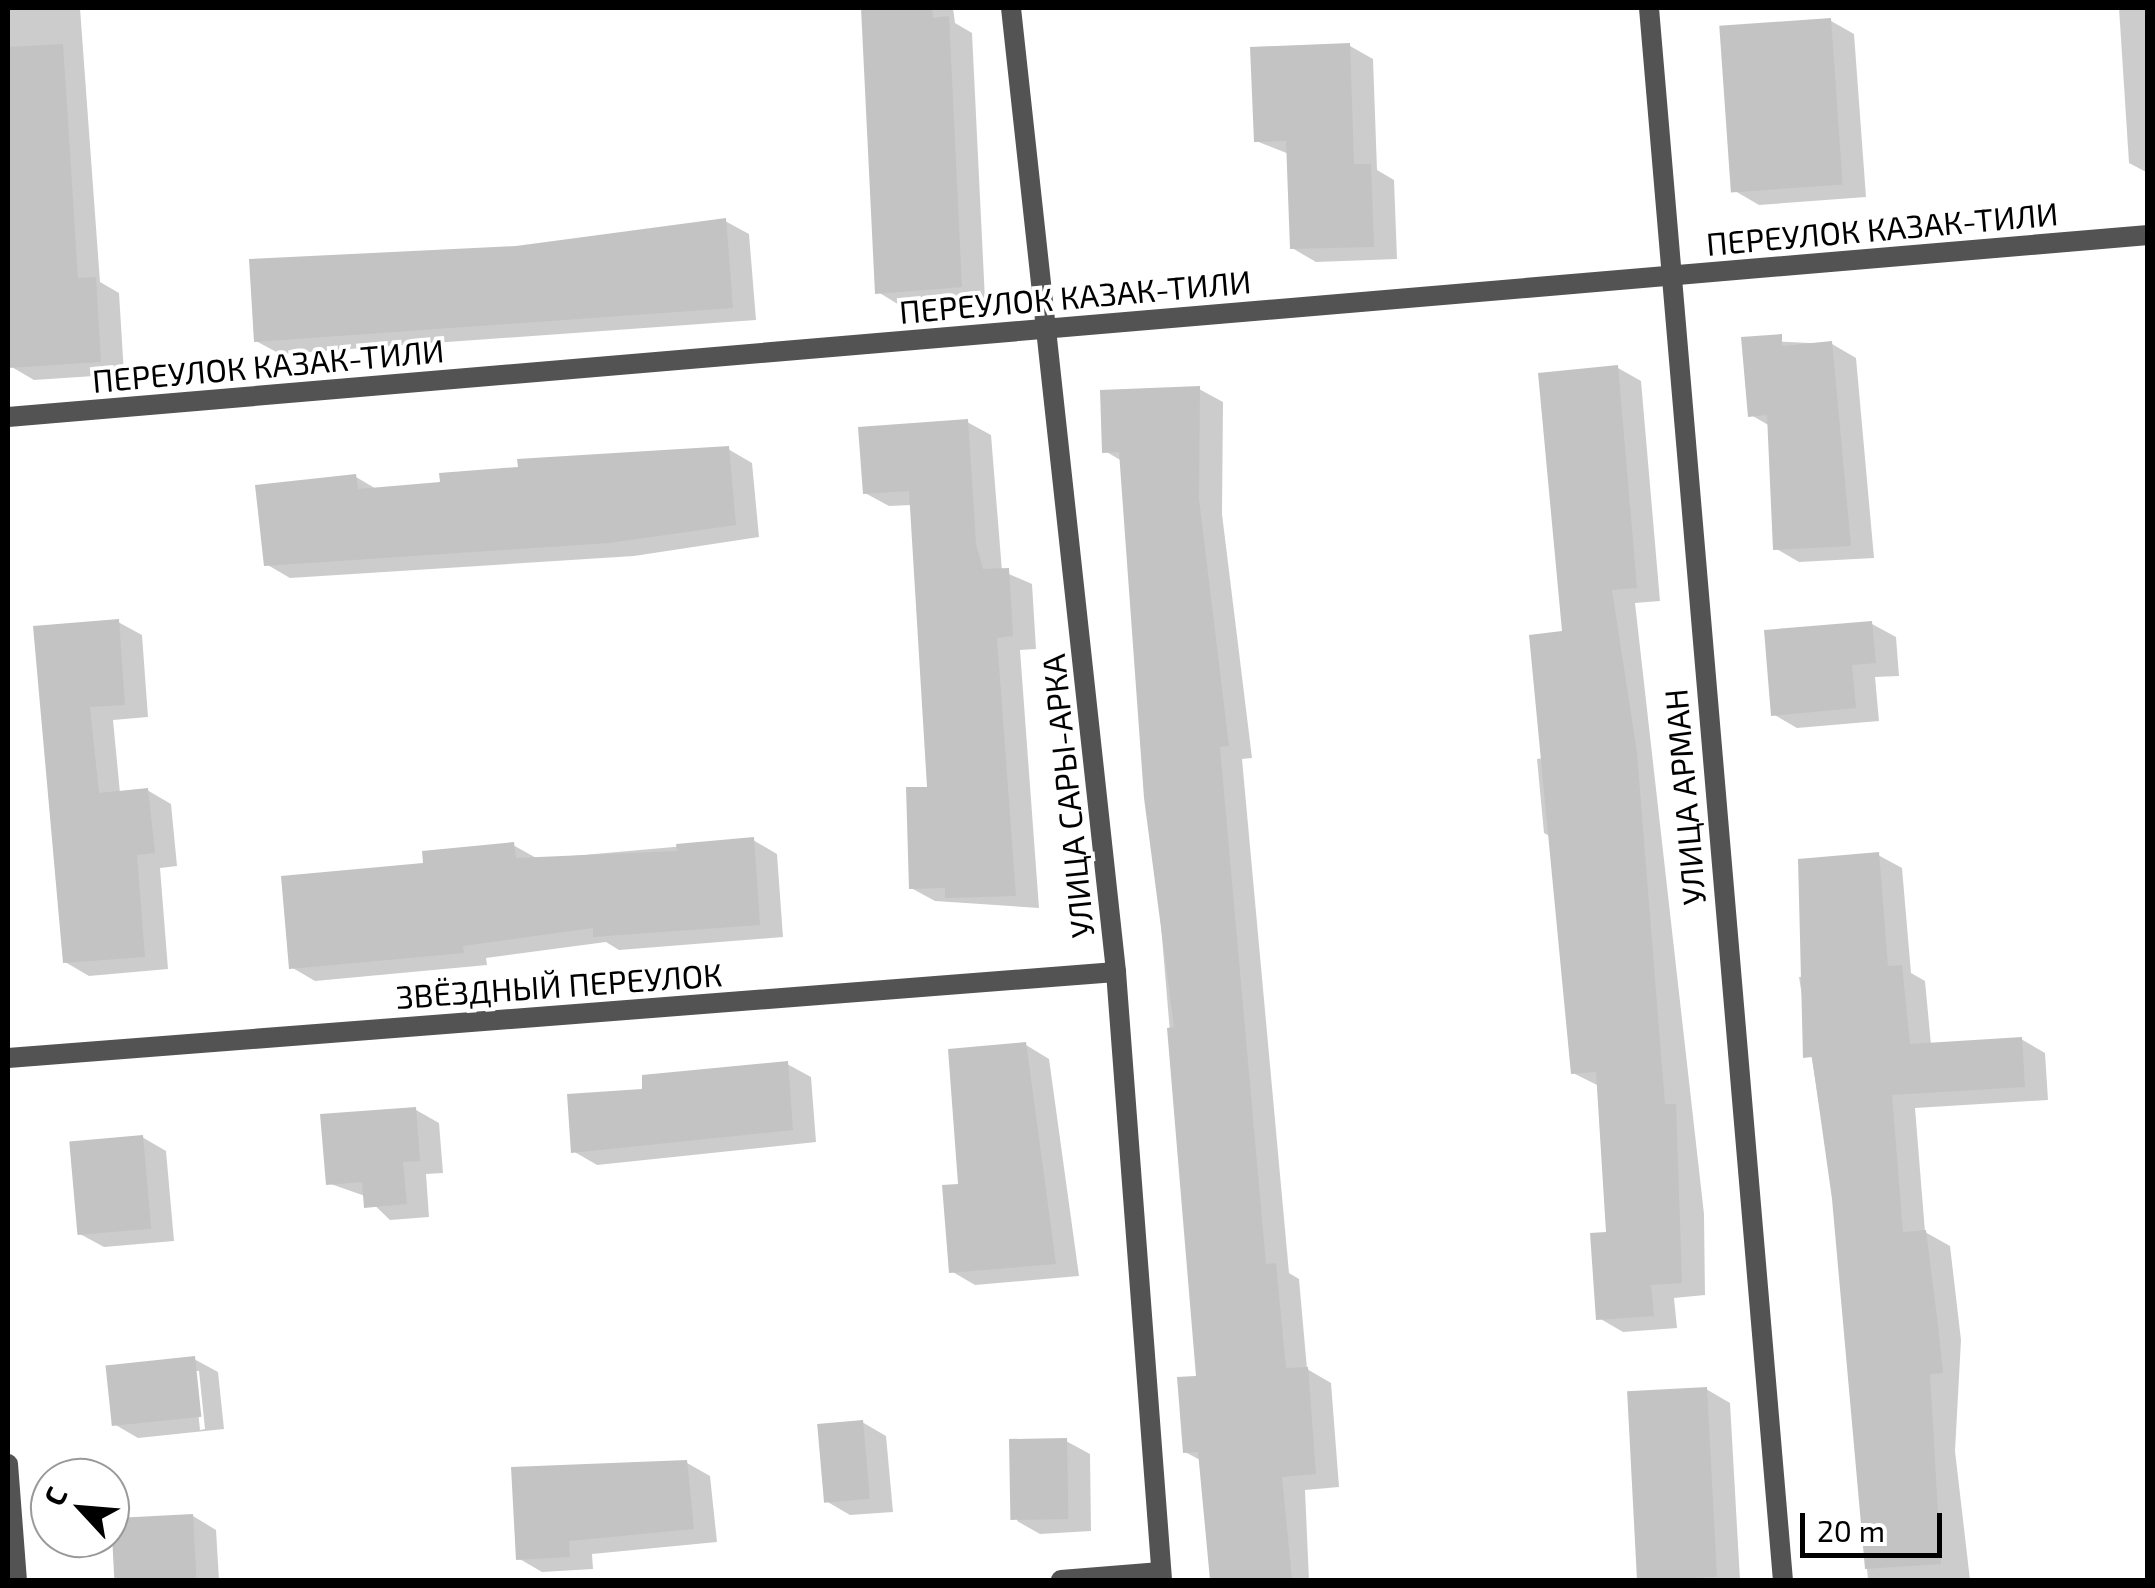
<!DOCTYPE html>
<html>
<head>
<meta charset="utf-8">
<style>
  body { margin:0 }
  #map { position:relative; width:2155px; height:1588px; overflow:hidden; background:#fff; font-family:"Exo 2",sans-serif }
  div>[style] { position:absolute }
  .shadow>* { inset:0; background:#0003 }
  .building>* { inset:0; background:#c3c3c3; transform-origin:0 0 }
  .lane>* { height:20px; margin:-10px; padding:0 10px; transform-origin:10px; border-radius:10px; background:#535353 }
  span { translate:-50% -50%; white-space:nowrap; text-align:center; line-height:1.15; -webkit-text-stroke:8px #fff; paint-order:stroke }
  .street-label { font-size:32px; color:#000 }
  .frame { position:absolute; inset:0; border:10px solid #000; pointer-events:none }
  .north { position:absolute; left:30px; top:1458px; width:100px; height:100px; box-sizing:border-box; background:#fff; border:2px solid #999; border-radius:50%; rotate:296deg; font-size:28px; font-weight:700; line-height:40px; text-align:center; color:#000 }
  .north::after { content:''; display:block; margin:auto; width:35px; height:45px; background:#000; clip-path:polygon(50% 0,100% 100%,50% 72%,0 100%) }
  .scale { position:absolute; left:1800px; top:1513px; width:142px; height:45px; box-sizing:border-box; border:5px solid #000; border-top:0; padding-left:12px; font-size:30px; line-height:35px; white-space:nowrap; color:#000; -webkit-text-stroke:8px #fff; paint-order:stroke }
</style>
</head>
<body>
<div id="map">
  <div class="shadow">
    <i style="clip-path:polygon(8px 8px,80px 8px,100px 282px,119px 293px,124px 374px,34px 380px,10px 366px)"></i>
    <i style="clip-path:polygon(863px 8px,953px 8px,955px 23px,972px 33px,985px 300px,901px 306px,878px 292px)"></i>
    <i style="clip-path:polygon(2119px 8px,2148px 8px,2148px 173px,2129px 163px)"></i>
    <i style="clip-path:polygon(1831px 21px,1854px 34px,1866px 197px,1759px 205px,1735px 191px)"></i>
    <i style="clip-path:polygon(1350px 46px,1373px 59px,1377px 170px,1394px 180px,1397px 259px,1316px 262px,1292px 248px,1289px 154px,1256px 141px)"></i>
    <i style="clip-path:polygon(725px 221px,749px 234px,756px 320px,280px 354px,256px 341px)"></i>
    <i style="clip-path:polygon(1744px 340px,1832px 344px,1856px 358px,1874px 558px,1799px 562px,1775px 548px,1770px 426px,1751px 415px)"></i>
    <i style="clip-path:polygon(1618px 368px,1641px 381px,1660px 601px,1635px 603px,1704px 1214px,1705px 1295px,1674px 1298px,1677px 1328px,1623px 1332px,1599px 1318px,1608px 1234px,1599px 1086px,1573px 1073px,1557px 840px,1544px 833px,1537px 759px,1546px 758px)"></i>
    <i style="clip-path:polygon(1199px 389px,1223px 402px,1222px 514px,1252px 758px,1242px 759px,1289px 1273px,1299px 1279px,1307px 1369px,1331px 1383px,1339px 1487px,1305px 1490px,1309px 1580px,1213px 1580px,1202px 1461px,1185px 1452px,1199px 1378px,1122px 461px,1105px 451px)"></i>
    <i style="clip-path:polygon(967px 422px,991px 435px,1002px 571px,1032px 584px,1036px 649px,1020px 650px,1039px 908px,935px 901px,911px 888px,930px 789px,912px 505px,889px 506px,865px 493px)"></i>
    <i style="clip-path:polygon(728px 449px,752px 463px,759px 537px,634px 556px,290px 578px,266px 564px,356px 477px,378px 490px)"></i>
    <i style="clip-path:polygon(118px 622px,142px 635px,148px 717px,113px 720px,120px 793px,147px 790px,171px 804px,177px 866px,160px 868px,168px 969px,89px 976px,65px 962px,36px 628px)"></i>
    <i style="clip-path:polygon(1872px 624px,1896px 637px,1899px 676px,1875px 677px,1879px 721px,1797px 728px,1773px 714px)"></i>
    <i style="clip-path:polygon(753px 840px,777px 854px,783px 937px,619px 950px,606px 942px,486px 958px,487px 965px,315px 981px,291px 967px,426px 866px,513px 845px,538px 859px)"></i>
    <i style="clip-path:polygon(1878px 855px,1902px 868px,1911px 973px,1925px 981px,1931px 1045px,2021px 1039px,2045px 1053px,2048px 1100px,1915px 1108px,1925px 1232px,1950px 1246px,1961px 1340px,1955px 1451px,1970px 1580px,1868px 1580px,1834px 1199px,1799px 977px,1809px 976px)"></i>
    <i style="clip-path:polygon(1026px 1045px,1049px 1059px,1079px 1276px,975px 1285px,951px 1271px,961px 1186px)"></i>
    <i style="clip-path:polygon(787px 1064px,811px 1077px,816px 1142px,597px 1165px,573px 1151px,645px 1092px)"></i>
    <i style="clip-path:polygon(416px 1110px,439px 1123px,443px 1173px,426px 1174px,429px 1217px,390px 1220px,365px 1196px,328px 1183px)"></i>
    <i style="clip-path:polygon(142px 1137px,166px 1151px,174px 1241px,104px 1247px,80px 1234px)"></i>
    <i style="clip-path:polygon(evenodd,194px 1359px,218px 1372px,224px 1429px,138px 1438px,114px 1424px,194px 1359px,194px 1371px,199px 1371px,205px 1429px,200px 1430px,194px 1371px)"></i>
    <i style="clip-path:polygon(1706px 1389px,1730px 1403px,1740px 1580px,1640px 1580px,1629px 1397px)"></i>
    <i style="clip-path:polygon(862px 1422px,886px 1436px,893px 1512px,850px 1515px,826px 1501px)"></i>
    <i style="clip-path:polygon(1066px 1441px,1090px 1454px,1091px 1531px,1040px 1534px,1017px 1521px)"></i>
    <i style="clip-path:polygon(687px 1463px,710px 1476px,717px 1542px,592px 1554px,593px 1569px,542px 1572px,518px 1558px)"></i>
    <i style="clip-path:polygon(193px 1516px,216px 1530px,219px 1580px,116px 1580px,113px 1520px)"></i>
  </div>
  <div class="building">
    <i style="clip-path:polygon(861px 8px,932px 8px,933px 18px,949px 16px,962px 287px,875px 294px)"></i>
    <i style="left:1831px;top:18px;width:167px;height:112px;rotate:86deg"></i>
    <i style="clip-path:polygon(1350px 43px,1354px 164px,1371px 164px,1374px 247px,1290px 249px,1286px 141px,1254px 142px,1250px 47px)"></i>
    <i style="clip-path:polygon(63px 44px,78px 278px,96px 277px,101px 362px,8px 368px,8px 47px)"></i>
    <i style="clip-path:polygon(726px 218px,733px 308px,254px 342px,249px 259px,516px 246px)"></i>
    <i style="clip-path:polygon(1782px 334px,1782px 346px,1832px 341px,1851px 546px,1773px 550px,1767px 415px,1748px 417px,1741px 337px)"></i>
    <i style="clip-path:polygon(1618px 365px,1637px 588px,1612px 590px,1637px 753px,1665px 1104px,1676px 1104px,1682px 1283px,1651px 1285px,1654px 1316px,1596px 1320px,1590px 1233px,1606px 1232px,1596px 1072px,1571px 1074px,1529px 635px,1562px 631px,1538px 373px)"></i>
    <i style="clip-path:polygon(1200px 386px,1199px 499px,1229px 746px,1220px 747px,1266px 1264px,1276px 1263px,1286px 1368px,1308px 1367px,1316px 1474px,1282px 1477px,1292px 1580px,1210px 1580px,1198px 1452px,1183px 1453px,1177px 1377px,1196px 1376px,1167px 1028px,1174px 1027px,1144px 798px,1119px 452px,1102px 453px,1100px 390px)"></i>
    <i style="clip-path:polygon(968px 419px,976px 544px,983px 569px,1009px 568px,1013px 636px,997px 638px,1016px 896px,945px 898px,945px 888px,909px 889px,906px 787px,927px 787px,909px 491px,863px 494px,858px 427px)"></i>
    <i style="clip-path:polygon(729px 446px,736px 525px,609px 543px,264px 566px,255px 485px,356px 474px,358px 489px,440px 482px,439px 473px,518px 467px,517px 459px)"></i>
    <i style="clip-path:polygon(119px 619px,125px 705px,90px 707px,99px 793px,148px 788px,155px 853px,137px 855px,145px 957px,63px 963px,33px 626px)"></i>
    <i style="clip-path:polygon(1872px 621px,1876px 663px,1852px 665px,1856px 708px,1771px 716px,1764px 630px)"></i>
    <i style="clip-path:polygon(754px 837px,760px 925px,593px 937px,593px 928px,463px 946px,464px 953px,289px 969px,281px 876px,423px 863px,422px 851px,514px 842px,516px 858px,677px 851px,676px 844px)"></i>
    <i style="clip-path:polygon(1879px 852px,1888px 966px,1902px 965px,1910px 1044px,2022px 1037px,2025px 1087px,1892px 1095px,1903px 1232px,1926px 1230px,1938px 1325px,1943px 1373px,1930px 1374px,1941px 1564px,1865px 1569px,1832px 1199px,1812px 1057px,1803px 1058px,1798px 859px)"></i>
    <i style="clip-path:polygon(1026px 1042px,1056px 1264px,949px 1273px,942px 1185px,958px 1184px,948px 1049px)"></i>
    <i style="clip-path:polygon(788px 1061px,793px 1130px,571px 1153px,567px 1094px,642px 1089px,642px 1075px)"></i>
    <i style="clip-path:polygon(416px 1107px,420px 1161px,403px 1162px,407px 1204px,364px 1208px,362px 1182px,326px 1185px,320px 1114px)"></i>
    <i style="left:143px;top:1135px;width:94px;height:74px;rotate:85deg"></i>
    <i style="left:195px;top:1356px;width:61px;height:90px;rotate:84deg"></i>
    <i style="left:1707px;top:1387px;width:190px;height:80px;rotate:87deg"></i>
    <i style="left:863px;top:1420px;width:79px;height:46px;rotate:85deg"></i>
    <i style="left:1067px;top:1438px;width:81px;height:58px;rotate:89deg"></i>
    <i style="clip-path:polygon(687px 1460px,694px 1529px,569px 1541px,570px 1557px,516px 1560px,511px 1467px)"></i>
    <i style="left:193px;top:1514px;width:66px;height:82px;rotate:87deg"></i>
  </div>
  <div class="lane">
    <i style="left:1011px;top:8px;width:970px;rotate:83.78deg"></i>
    <i style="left:1116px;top:972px;width:610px;rotate:85.67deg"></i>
    <i style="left:1649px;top:8px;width:1578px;rotate:85.13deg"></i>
    <i style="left:8px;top:417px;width:2148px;rotate:-4.86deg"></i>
    <i style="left:8px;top:1058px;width:1111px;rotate:-4.44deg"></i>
    <i style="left:8px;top:1464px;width:116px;rotate:85.6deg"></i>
    <i style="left:1061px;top:1580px;width:100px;rotate:-4.6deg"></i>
  </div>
  <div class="street-label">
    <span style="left:1882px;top:228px;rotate:-5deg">ПЕРЕУЛОК КАЗАК-ТИЛИ</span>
    <span style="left:1075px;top:296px;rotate:-5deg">ПЕРЕУЛОК КАЗАК-ТИЛИ</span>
    <span style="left:268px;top:365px;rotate:-5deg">ПЕРЕУЛОК КАЗАК-ТИЛИ</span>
    <span style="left:1067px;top:796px;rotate:-96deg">УЛИЦА САРЫ-АРКА</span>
    <span style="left:1684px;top:797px;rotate:-95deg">УЛИЦА АРМАН</span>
    <span style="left:559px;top:985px;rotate:-4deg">ЗВЁЗДНЫЙ ПЕРЕУЛОК</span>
  </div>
  <div class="frame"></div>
  <div class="north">С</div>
  <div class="scale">20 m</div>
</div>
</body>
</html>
